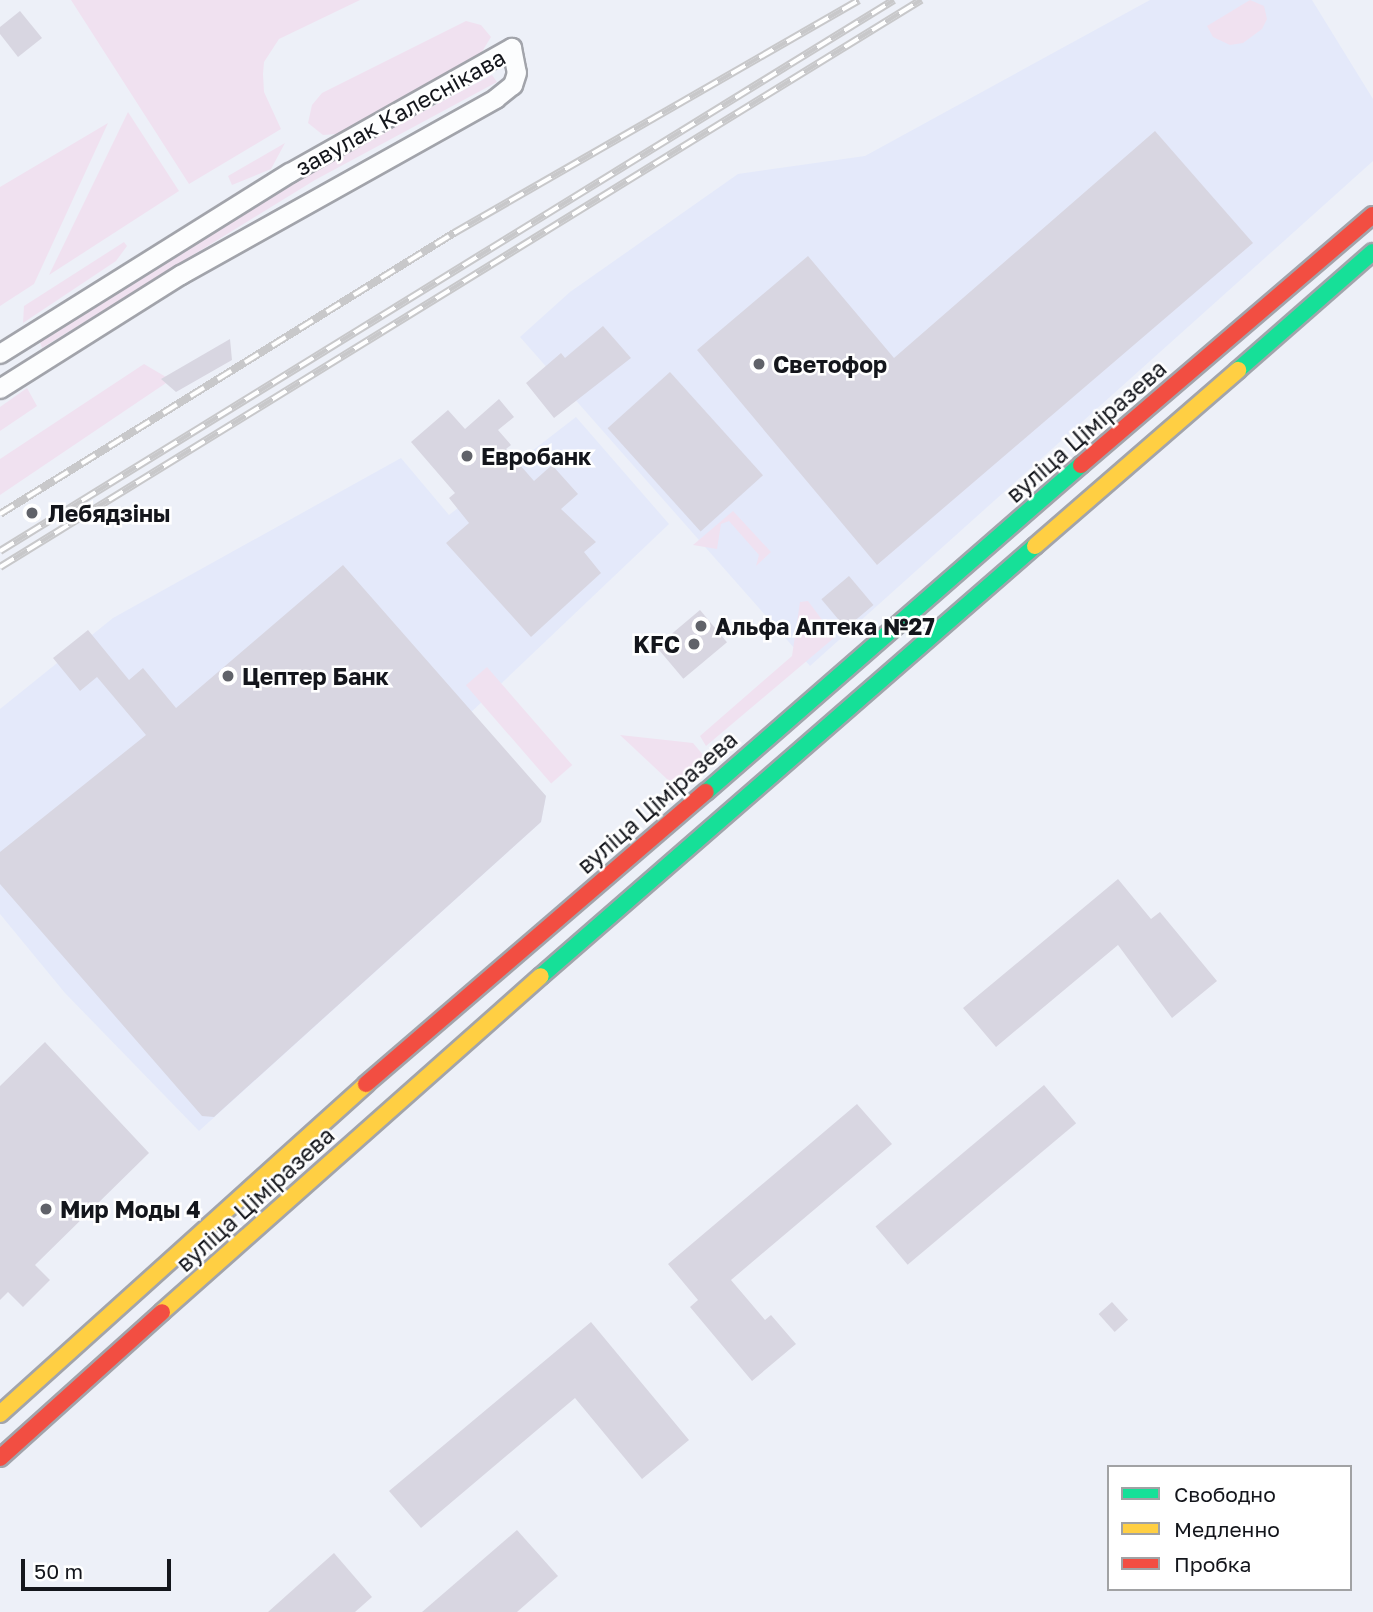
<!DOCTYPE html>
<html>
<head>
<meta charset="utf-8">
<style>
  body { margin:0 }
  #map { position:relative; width:1373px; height:1612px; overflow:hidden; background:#edf0f8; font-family:"Golos Text",sans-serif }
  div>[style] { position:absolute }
  .built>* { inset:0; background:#e4e9fa }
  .green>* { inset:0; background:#f0e1f0; transform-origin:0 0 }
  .building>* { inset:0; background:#d8d6e1; transform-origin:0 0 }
  .roads { filter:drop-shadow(2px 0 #a2a4ab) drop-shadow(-2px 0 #a2a4ab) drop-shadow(0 2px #a2a4ab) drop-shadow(0 -2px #a2a4ab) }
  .street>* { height:18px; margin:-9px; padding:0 9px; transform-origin:9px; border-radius:9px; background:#fcfdfe }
  .fast>* { height:16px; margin:-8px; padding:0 8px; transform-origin:8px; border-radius:8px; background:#16e098 }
  .slow>* { height:16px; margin:-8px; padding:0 8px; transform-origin:8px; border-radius:8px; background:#ffcf43 }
  .jam>* { height:16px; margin:-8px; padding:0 8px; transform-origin:8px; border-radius:8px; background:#f24e42 }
  .rail>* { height:8px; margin-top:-4px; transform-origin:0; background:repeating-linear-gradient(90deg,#fff 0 16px,#c8c8ca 0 32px); box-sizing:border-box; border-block:2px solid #c8c8ca }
  .dots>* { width:19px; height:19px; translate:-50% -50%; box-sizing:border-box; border:4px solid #fff; border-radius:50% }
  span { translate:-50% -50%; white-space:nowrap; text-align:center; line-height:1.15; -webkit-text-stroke:5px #fff; paint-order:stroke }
  .street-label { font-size:23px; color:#14161c }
  .poi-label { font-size:23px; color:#14161c; font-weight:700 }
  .left { translate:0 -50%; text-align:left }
  .right { translate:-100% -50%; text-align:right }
  .legend { position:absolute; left:1107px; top:1465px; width:245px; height:126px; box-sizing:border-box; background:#fff; border:2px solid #a1a2a4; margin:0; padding:9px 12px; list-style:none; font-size:21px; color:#14161c }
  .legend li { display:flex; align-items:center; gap:14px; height:35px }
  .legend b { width:35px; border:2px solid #a1a2a4 }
  .scale { position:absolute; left:21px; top:1559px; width:150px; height:32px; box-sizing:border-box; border:4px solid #14161c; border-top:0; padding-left:9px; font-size:21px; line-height:24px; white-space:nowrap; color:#14161c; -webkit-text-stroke:5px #fff; paint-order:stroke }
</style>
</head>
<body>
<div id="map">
  <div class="built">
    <i style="clip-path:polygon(1150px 0,1312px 0,1373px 99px,1373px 161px,810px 666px,520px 337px,570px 292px,738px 174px,865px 156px)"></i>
    <i style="clip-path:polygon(576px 417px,669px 524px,467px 716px,546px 796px,541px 822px,199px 1131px,65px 993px,0 914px,0 709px,113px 618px,401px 458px,449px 515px)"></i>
  </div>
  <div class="green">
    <i style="clip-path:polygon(71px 0,360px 0,279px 39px,264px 62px,263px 74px,264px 92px,281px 129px,189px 184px)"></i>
    <i style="clip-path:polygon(1250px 0,1264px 6px,1267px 19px,1262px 29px,1243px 43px,1230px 45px,1213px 37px,1207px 26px)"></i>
    <i style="clip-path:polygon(466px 21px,481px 25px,491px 37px,480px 55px,337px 134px,323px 135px,308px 123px,312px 105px,322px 93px)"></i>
    <i style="clip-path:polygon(492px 75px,497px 82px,315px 180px,42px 348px,40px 342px,315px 169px)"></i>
    <i style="clip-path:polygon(128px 112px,179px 191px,49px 275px)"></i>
    <i style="clip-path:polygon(108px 123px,34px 284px,0 306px,0 187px)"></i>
    <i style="clip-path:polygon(285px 143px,271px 169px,232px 185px,228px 176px)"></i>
    <i style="clip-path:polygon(124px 242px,127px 246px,116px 261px,23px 323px,24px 306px)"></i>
    <i style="clip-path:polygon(144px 364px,166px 377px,166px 383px,0 495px,0 459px)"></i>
    <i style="clip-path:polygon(27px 388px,37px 406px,0 431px,0 407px)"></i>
    <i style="clip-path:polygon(733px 511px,771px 552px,756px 566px,759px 555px,729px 521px,721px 524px,717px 549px,693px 545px)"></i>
    <i style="clip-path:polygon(808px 601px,835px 637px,706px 746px,700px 736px,792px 656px,800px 602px)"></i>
    <i style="left:487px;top:667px;width:130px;height:28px;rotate:49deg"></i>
    <i style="clip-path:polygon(620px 735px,693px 743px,704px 756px,678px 780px,668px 780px)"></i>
  </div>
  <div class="building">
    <i style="clip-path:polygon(20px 11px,42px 38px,18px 57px,0 34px,0 27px)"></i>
    <i style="clip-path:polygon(1155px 131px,1253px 243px,877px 565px,697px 350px,808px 256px,894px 358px)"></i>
    <i style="clip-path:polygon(603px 326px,631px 358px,554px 418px,526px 383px,561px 353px,565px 358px)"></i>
    <i style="clip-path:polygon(230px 339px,232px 360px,176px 392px,161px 379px)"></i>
    <i style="left:670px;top:372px;width:139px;height:84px;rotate:48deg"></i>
    <i style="clip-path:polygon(499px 399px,514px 417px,498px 430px,511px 445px,506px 449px,534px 481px,552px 465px,578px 494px,561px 509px,596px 542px,584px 552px,601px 573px,531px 637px,446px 543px,469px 523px,449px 498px,455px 493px,411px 442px,448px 410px,465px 429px)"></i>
    <i style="clip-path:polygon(343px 565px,546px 796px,541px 822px,214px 1117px,202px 1116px,0 884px,0 852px,146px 735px,97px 677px,80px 691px,53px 658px,88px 630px,129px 680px,143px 668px,176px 708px)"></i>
    <i style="left:849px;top:576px;width:38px;height:36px;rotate:50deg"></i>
    <i style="left:700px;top:610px;width:42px;height:57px;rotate:50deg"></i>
    <i style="clip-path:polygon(1118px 879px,1151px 919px,1160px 912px,1217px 981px,1172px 1018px,1118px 945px,996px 1047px,963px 1008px)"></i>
    <i style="clip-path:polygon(45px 1042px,149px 1153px,35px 1265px,50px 1280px,23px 1307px,8px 1292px,0 1300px,0 1086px)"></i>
    <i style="left:1044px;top:1085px;width:50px;height:220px;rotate:50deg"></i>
    <i style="clip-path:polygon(857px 1104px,892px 1144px,731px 1280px,765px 1320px,771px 1315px,796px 1344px,752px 1381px,690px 1307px,698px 1300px,668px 1264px)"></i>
    <i style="left:1112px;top:1302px;width:24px;height:18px;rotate:48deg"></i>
    <i style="clip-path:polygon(591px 1322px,689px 1440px,642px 1479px,575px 1398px,421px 1528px,389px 1491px)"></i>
    <i style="clip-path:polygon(517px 1530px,558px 1576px,517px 1612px,422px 1612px)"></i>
    <i style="clip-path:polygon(334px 1553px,372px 1597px,355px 1612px,268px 1612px)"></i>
  </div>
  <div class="roads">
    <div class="street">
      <i style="left:0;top:354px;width:342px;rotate:-32deg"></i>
      <i style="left:290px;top:173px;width:255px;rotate:-29.4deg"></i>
      <i style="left:512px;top:48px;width:25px;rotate:79deg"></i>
      <i style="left:517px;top:73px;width:13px;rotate:108deg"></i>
      <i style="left:513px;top:85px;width:22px;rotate:141deg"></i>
      <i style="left:496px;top:99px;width:361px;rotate:150.8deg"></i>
      <i style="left:181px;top:275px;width:214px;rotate:147.8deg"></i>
    </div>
    <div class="fast">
      <i style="left:1238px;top:370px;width:179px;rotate:-41.2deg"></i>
      <i style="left:706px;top:792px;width:498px;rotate:-41.1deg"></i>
      <i style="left:541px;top:976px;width:655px;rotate:-41.04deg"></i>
    </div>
    <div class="slow">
      <i style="left:1035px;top:546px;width:269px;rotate:-40.9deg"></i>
      <i style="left:162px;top:1312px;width:506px;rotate:-41.56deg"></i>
      <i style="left:0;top:1414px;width:493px;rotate:-42deg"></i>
    </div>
    <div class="jam">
      <i style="left:1081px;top:465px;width:384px;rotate:-40.6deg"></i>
      <i style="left:366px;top:1084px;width:448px;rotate:-40.7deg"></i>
      <i style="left:0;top:1458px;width:218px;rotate:-42deg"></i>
    </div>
  </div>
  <div class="rail">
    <i style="left:0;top:514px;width:534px;rotate:-31.76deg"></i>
    <i style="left:454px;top:233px;width:467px;rotate:-29.9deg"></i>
    <i style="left:0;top:551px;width:1050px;rotate:-31.65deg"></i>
    <i style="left:0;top:567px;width:1082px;rotate:-31.62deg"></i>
  </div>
  <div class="dots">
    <i style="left:759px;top:364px;background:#606269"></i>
    <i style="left:467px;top:456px;background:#606269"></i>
    <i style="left:32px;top:513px;background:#606269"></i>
    <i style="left:701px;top:626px;background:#606269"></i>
    <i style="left:694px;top:644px;background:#606269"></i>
    <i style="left:228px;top:676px;background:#606269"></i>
    <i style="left:46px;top:1209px;background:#606269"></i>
  </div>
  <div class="street-label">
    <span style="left:400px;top:112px;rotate:-29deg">завулак Калеснікава</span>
    <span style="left:1086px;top:431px;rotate:-41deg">вуліца Ціміразева</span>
    <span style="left:657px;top:802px;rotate:-41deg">вуліца Ціміразева</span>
    <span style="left:255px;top:1199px;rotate:-42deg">вуліца Ціміразева</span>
  </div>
  <div class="poi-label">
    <span class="left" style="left:773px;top:364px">Светофор</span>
    <span class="left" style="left:481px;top:456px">Евробанк</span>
    <span class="left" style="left:48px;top:513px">Лебядзіны</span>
    <span class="left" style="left:715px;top:626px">Альфа Аптека №27</span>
    <span class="right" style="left:680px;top:644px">KFC</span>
    <span class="left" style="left:242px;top:676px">Цептер Банк</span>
    <span class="left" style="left:60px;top:1209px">Мир Моды 4</span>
  </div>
  <ul class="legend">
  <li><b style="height:9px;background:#16e098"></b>Свободно</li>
  <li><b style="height:9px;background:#ffcf43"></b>Медленно</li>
  <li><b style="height:9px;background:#f24e42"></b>Пробка</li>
  </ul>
  <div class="scale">50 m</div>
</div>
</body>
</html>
